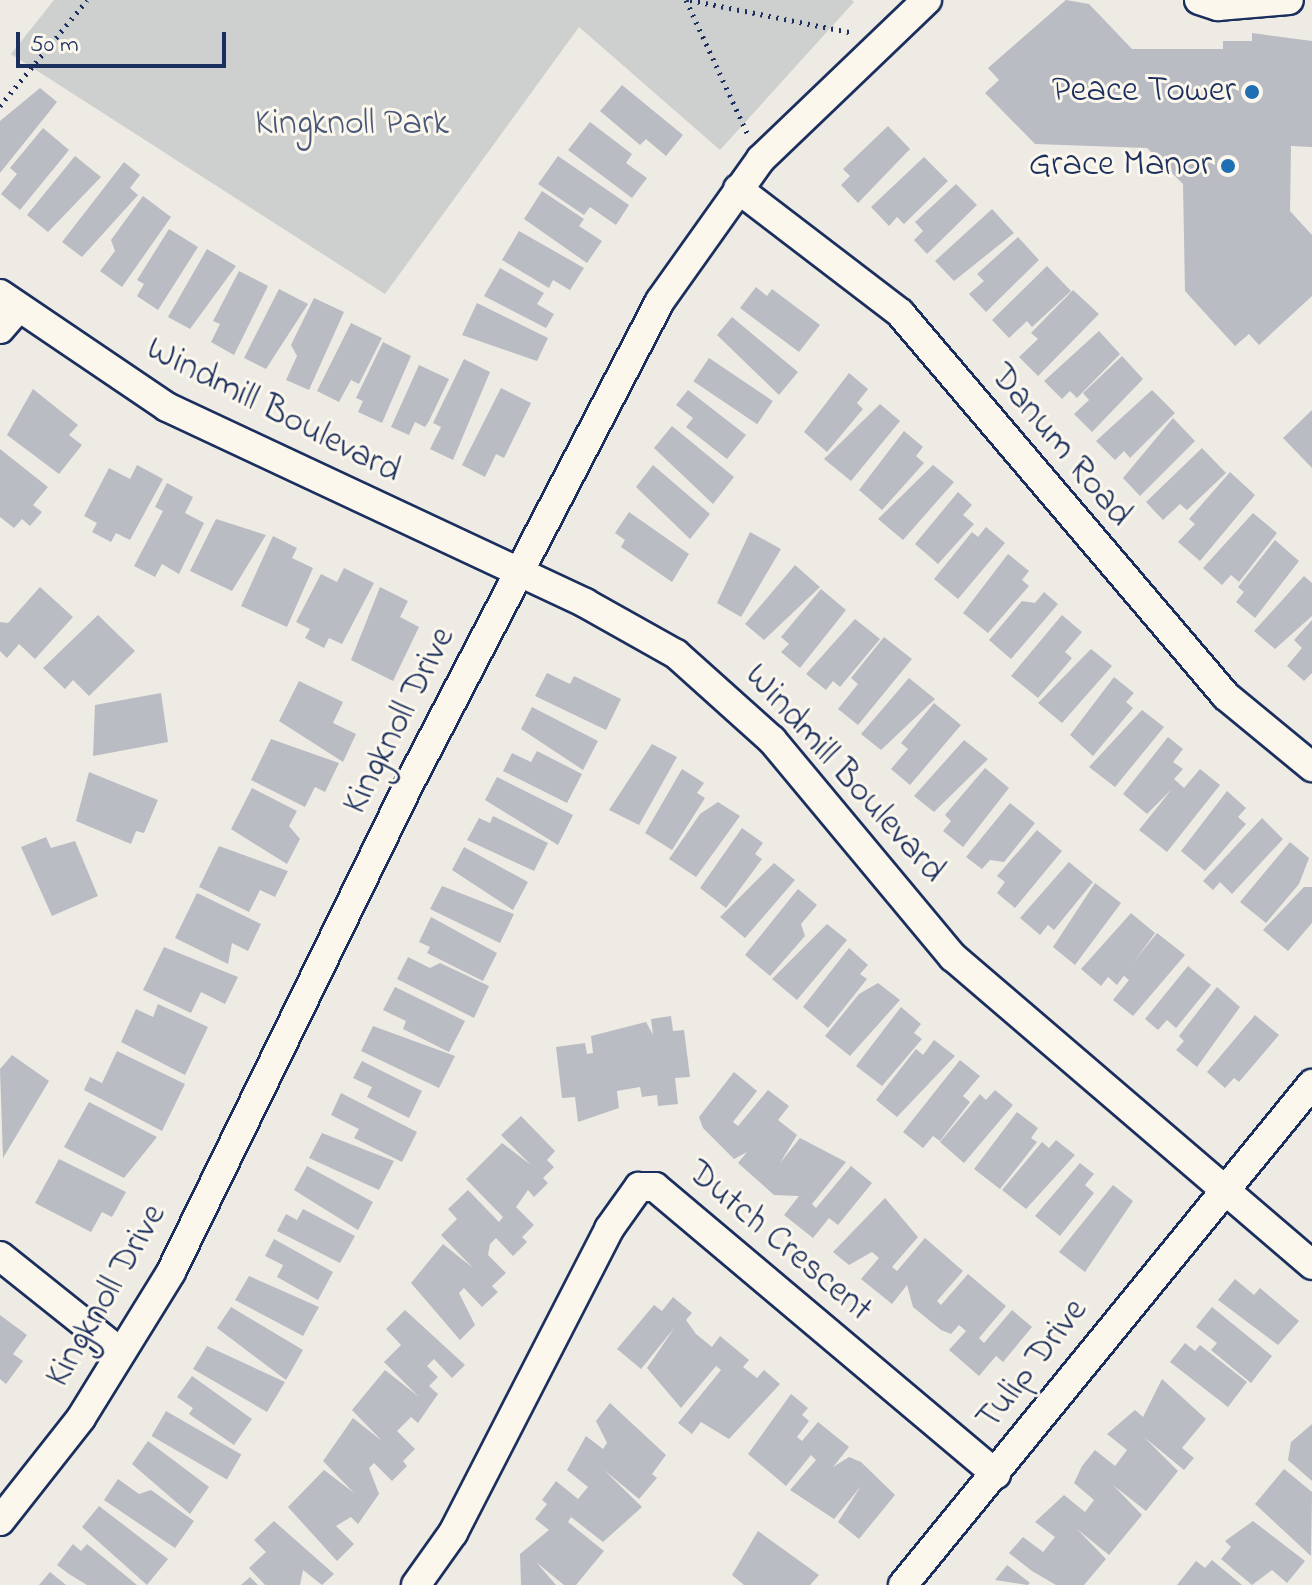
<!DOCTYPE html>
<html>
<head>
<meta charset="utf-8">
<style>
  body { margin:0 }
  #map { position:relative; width:1312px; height:1585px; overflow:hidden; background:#eeebe4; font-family:"Indie Flower",sans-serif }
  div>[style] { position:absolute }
  .green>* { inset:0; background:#cecfcf }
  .building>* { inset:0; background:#b9bcc3; transform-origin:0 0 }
  .path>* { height:5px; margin-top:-2.5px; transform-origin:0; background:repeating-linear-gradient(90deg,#1b2f5e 0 2px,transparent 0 8px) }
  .roads { filter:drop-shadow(2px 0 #1b2f5e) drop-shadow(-2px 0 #1b2f5e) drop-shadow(0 2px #1b2f5e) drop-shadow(0 -2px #1b2f5e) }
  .minor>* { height:28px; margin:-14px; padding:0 14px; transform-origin:14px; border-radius:14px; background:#fbf7ec }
  .dots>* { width:22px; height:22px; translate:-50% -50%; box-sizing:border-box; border:4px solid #fbf7ec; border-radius:50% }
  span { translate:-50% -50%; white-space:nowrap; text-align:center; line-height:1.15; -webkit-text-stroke:6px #fbf7ec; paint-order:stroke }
  .poi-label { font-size:36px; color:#1b2f5e }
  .right { translate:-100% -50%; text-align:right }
  .park-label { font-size:36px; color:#48577a }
  .street-label { font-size:36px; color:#1b2f5e }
  .scale { position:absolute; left:16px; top:32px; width:210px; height:36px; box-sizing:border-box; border:4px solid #1b2f5e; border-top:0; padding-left:10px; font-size:24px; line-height:28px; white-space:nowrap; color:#1b2f5e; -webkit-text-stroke:6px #fbf7ec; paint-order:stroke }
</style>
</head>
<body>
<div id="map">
  <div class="green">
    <i style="clip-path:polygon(54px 0,852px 0,854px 2px,720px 150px,579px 27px,385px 294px,11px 54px)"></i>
  </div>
  <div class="building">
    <i style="clip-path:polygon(1066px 0,1089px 4px,1132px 49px,1223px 49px,1223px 41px,1252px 41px,1252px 33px,1312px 41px,1312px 147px,1291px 146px,1290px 211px,1312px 235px,1312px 296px,1259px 345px,1249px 334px,1235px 346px,1185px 291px,1183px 184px,1147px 148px,1035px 144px,985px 93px,999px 80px,988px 68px)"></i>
    <i style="clip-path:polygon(622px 85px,683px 135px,666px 156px,646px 139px,640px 145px,600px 111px)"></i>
    <i style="clip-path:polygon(40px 88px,57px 102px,0 173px,0 121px)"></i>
    <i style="clip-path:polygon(590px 122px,632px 154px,626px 163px,647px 178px,632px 198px,568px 150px)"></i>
    <i style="clip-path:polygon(888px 126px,910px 149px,858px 203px,841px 185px,850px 176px,843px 169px)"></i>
    <i style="clip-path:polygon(43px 128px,69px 150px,20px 210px,1px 194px,17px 174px,10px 168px)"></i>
    <i style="clip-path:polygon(75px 156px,101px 177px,48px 232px,27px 215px)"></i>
    <i style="clip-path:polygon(558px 156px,629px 205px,616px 225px,590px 207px,584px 215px,538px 184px)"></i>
    <i style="clip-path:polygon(924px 157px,948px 181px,904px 224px,897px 217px,889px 226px,871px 207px)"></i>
    <i style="clip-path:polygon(124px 162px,140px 175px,130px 188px,138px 195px,82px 257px,62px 242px)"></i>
    <i style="clip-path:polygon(956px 184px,977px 205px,927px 254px,914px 240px,923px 231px,915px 222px)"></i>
    <i style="clip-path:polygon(542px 191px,584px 219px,579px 226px,602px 241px,587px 263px,524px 219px)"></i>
    <i style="clip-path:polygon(143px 196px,171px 217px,122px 287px,100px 271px,115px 251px,111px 240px)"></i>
    <i style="clip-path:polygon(992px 209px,1014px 233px,954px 281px,935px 261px)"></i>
    <i style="clip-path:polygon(169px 229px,198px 247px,158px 310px,137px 296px,144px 284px,137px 280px)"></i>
    <i style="clip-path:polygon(519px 231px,584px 268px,570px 290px,553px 280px,549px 288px,502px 260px)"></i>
    <i style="clip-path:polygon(1018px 237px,1039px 260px,986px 312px,969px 294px,984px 281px,977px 274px)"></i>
    <i style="clip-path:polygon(207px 249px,236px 266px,190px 329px,168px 317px)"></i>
    <i style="clip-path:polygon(1047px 266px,1071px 291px,1032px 327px,1027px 321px,1009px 338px,992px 320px)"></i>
    <i style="clip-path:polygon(500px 268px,544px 293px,537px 304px,554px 314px,546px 328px,484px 296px)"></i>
    <i style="clip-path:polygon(239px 271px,268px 286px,234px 355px,211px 342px,220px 324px,213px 321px)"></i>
    <i style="clip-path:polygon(756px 287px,767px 296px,772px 289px,820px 325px,799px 352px,740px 308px)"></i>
    <i style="clip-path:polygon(279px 289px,308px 304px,266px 369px,244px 358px)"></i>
    <i style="clip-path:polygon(1073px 290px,1099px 314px,1038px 376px,1019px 357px,1038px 339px,1031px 333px)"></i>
    <i style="clip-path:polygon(314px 298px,344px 312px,309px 390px,286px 380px,297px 356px,291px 345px)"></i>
    <i style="clip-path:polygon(477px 303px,548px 338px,537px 361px,462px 335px)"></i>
    <i style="clip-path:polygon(732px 317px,798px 372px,779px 395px,717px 335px)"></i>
    <i style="clip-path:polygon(351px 323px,382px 338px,359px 384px,351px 380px,339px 402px,317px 391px)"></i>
    <i style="clip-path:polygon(1099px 331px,1120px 354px,1077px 398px,1070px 391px,1062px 399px,1044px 381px)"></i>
    <i style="clip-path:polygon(383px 342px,411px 356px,382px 423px,358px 412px,363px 401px,356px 398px)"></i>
    <i style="clip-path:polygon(1122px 356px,1143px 379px,1092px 432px,1074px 414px,1089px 400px,1083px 393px)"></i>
    <i style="left:709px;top:358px;width:77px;height:28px;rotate:34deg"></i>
    <i style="clip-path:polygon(464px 359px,490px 372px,453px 460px,430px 449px,441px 427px,433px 423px)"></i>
    <i style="clip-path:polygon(419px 365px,449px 379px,429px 421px,425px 427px,415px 422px,409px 435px,391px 427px)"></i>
    <i style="clip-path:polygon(849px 373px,868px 389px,857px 403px,863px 409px,827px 452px,804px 432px)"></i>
    <i style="clip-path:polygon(501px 388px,531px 403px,504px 458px,496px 454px,485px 477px,462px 465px)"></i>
    <i style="clip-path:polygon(33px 389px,78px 425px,69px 435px,82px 445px,59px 474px,7px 435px)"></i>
    <i style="clip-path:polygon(688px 390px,746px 435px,727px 459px,686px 427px,693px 418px,676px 405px)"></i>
    <i style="clip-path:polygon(1152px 390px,1175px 413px,1130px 458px,1124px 451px,1115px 460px,1096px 441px)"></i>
    <i style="clip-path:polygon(880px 404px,900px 421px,851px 481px,824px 459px)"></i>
    <i style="clip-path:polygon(1312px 410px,1312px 468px,1283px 438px)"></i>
    <i style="clip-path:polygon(1173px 418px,1195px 441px,1140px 496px,1123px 478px)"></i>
    <i style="clip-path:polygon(672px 426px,734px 477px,713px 504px,654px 448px)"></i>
    <i style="clip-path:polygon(904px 431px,923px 447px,916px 456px,924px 463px,882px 510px,859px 490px)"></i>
    <i style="clip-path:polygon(1202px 448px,1226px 473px,1187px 510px,1180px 504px,1163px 520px,1146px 502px)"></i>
    <i style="clip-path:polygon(0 449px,48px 487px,33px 505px,42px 512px,30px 526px,22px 519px,14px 528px,0 517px)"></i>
    <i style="clip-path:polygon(137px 465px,163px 479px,130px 540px,116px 533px,111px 542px,92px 532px,97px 523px,84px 516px,109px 468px,130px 479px)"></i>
    <i style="clip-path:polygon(653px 465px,710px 514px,690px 539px,636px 487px)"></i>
    <i style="clip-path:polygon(933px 465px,954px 482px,903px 540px,878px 519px)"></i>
    <i style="clip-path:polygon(1230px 472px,1255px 495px,1200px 561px,1178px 542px,1195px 524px,1189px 519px)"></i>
    <i style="clip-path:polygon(167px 483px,193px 497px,185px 513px,204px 523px,179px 574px,162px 564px,155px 577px,134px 566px,163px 511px,155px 507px)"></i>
    <i style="clip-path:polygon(958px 492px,972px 505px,963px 515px,974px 524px,938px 564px,915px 544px)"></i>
    <i style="clip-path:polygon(629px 512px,689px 554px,672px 582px,621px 547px,625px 540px,615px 533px)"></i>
    <i style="clip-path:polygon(1253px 513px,1277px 533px,1239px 582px,1231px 575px,1222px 585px,1203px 568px)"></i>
    <i style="clip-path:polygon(216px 519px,266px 535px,232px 591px,190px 571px)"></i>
    <i style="clip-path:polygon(986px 527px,1005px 543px,958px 599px,934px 579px,972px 532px,978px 537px)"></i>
    <i style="clip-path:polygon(750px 532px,781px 549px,741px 617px,717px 603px)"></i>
    <i style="clip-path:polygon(273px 536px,297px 548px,292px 558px,313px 568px,287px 627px,241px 606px)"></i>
    <i style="clip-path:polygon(1275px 540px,1299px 561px,1255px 618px,1236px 602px,1244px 592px,1238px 587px)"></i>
    <i style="clip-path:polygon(1008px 554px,1029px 571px,1022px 580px,1029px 586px,988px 633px,963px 613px)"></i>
    <i style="clip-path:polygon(795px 565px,820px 587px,764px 640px,745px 624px)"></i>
    <i style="clip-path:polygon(344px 568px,374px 583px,342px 644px,329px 638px,324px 648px,305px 638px,310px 629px,296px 622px,321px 574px,337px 582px)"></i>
    <i style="clip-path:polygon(1304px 576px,1312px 583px,1312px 616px,1275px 649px,1254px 631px)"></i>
    <i style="clip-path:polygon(40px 587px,73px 617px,35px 659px,19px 644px,7px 658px,0 651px,0 622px,8px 623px)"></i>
    <i style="clip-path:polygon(380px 587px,408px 601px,400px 617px,419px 627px,393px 681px,351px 660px)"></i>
    <i style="clip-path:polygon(821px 589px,846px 610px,800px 668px,781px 652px,789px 644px,781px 637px)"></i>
    <i style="clip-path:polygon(1044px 592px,1058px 604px,1011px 659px,989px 640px,1022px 601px,1035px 603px)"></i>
    <i style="clip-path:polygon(98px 615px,135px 651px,89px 696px,73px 680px,65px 689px,43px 668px)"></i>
    <i style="clip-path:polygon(1062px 615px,1082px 632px,1065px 652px,1072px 658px,1038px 698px,1011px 676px)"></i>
    <i style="clip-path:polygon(855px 619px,880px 639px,840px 687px,833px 681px,826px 690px,806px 674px)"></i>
    <i style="clip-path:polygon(1312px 620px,1312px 673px,1304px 681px,1287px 666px,1302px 648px,1294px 640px)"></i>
    <i style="clip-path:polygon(884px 637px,912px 659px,858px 725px,838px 709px,858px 684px,851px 678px)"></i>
    <i style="clip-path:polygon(1091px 649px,1112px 666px,1062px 723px,1038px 703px)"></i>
    <i style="clip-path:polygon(547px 673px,570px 684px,574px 676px,621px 699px,606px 730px,535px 696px)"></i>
    <i style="clip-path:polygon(1114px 677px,1134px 693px,1126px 702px,1133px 708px,1093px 756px,1070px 735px)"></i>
    <i style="clip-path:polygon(909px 678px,935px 699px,881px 750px,861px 734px)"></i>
    <i style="clip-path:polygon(299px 681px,343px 702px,333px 723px,356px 734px,343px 762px,279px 721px)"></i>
    <i style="clip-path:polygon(161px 693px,168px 742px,93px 756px,95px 705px)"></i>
    <i style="clip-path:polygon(934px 703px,961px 725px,910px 785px,891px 769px,908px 749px,901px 743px)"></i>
    <i style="clip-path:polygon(532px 707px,598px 741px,583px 770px,521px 729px)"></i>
    <i style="clip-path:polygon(1142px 710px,1164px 727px,1115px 787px,1089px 767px)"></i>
    <i style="clip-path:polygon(1168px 737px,1183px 749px,1173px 762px,1183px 769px,1174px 779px,1184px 788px,1200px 769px,1220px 785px,1167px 852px,1139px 830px,1172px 789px,1147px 814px,1123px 794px)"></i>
    <i style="clip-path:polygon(271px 739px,339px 763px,325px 792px,315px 787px,305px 807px,251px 780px)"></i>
    <i style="clip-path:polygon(964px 740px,988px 759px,934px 812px,914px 796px)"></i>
    <i style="clip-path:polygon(652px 744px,677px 757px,639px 825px,609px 810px)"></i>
    <i style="clip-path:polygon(537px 751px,582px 774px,567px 803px,503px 771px,512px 753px,531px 762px)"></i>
    <i style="clip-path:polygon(985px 768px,1009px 788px,963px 847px,943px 831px,951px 821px,945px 815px)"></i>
    <i style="clip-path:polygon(682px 769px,704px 783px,697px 793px,705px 798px,672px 850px,645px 833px)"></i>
    <i style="clip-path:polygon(89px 772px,158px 800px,144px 833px,136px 831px,131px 844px,76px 821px)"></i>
    <i style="clip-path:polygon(497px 777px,573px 815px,558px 845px,485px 800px)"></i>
    <i style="clip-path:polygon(252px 788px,297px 811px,289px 826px,300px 839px,287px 864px,231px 829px)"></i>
    <i style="clip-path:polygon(1227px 791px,1246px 808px,1238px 817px,1246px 824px,1205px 871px,1181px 851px)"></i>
    <i style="clip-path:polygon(718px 802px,740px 816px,696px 877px,669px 859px,700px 814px)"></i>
    <i style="clip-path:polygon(1010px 803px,1035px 823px,1004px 862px,990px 860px,982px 869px,966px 857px)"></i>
    <i style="clip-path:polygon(493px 816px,548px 843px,534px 871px,467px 840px,479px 818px,490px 823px)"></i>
    <i style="clip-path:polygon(1262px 818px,1283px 839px,1232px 894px,1220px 882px,1213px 890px,1203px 881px)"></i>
    <i style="clip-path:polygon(742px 828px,763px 843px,755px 854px,762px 859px,726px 908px,700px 888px)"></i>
    <i style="clip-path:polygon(1037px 830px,1062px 851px,1015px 908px,997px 893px,1005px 882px,997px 876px)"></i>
    <i style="clip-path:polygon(46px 837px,51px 848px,75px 841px,98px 896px,52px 916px,21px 847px)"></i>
    <i style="clip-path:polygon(1290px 842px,1309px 858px,1299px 884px,1266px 923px,1240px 902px)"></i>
    <i style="clip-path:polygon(219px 846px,288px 871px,275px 897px,260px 890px,249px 912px,199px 887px)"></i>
    <i style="clip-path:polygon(464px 847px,528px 882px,513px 910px,452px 870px)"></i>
    <i style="clip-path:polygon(1069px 862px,1093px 882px,1054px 930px,1048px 925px,1040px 935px,1020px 918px)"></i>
    <i style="clip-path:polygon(774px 863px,795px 880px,745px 938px,720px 917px)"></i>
    <i style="clip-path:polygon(1095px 883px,1121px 903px,1075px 965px,1053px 947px)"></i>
    <i style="clip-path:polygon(442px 886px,514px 914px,500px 943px,430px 909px)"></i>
    <i style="clip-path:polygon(1304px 887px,1312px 887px,1312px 923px,1288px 951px,1263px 930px)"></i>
    <i style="clip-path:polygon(798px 889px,817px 905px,801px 924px,805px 936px,770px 976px,745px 955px)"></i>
    <i style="clip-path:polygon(197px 893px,261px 924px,248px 951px,232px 943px,228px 964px,175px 938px)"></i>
    <i style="clip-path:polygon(1131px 913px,1155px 933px,1117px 985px,1108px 977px,1101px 986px,1081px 969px)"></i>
    <i style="clip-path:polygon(431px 917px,497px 953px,483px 981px,427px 953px,430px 947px,419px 942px)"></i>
    <i style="clip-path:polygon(827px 924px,847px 940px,797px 1000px,772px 979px)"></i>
    <i style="clip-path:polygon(1157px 933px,1185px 955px,1133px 1016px,1113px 1000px,1129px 980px,1123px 975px)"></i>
    <i style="clip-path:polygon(164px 947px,238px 977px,225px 1004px,201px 992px,191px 1013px,143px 990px)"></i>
    <i style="clip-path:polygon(849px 948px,868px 965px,860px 974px,867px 979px,828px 1028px,803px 1007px)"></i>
    <i style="clip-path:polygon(408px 957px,430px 968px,440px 963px,489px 986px,474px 1018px,397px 979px)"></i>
    <i style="clip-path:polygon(1188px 966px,1211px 985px,1176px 1028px,1167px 1020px,1158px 1030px,1145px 1019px)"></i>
    <i style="clip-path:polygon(878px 983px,900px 1000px,850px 1056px,825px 1036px,859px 994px)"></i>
    <i style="clip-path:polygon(395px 987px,465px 1021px,449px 1052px,403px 1029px,406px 1021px,383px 1010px)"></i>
    <i style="clip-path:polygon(1217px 987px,1240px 1007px,1197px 1067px,1176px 1050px,1184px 1041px,1179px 1036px)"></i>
    <i style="clip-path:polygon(158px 1004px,208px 1027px,185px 1075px,121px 1042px,136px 1009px,153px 1017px)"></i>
    <i style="clip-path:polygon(901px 1007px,921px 1024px,914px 1033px,922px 1039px,882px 1086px,856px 1066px)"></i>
    <i style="clip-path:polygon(1255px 1015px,1279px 1035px,1239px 1082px,1234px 1078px,1225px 1088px,1207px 1072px)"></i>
    <i style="clip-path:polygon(671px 1016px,673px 1031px,684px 1030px,690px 1077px,675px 1078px,678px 1104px,658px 1106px,657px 1095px,642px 1097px,640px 1087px,617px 1091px,619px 1108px,578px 1122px,575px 1097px,562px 1098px,556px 1047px,585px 1043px,587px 1054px,593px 1053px,591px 1036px,646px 1022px,653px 1035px,651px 1019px)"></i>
    <i style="clip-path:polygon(373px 1026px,455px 1056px,439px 1088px,361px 1051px)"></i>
    <i style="clip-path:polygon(934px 1040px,955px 1056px,897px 1117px,876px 1100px,916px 1049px,923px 1055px)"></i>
    <i style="clip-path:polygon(117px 1051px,185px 1084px,162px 1131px,84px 1090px,90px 1077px,102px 1083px)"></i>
    <i style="clip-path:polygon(12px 1055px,49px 1081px,3px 1158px,0 1069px)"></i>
    <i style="clip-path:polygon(960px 1060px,980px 1076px,963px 1096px,970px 1102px,940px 1141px,933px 1136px,923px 1148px,903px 1132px)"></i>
    <i style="clip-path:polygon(362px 1061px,422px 1091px,409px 1118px,367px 1097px,372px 1087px,353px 1078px)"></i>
    <i style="clip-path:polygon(734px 1072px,757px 1091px,733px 1122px,738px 1126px,768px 1090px,789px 1106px,778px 1120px,797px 1135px,780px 1163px,800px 1138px,846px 1162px,812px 1204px,816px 1208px,851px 1166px,872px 1183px,838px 1225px,829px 1218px,813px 1238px,784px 1215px,799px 1196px,774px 1195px,738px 1163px,747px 1152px,734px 1159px,703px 1128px,699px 1117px)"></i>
    <i style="clip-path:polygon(995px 1090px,1013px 1105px,964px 1163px,940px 1142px,980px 1094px,986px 1100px)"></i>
    <i style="clip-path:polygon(341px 1093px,417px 1132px,402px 1162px,354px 1138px,359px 1129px,331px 1115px)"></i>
    <i style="clip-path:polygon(89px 1102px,157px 1137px,124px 1178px,64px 1147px)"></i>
    <i style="clip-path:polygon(1017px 1112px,1038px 1128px,1031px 1138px,1037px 1142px,1000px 1189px,974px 1169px)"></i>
    <i style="clip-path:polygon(521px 1116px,555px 1151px,547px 1160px,554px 1167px,543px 1178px,548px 1183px,534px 1197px,528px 1190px,516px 1207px,534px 1225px,522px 1237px,527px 1242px,513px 1256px,496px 1238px,490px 1244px,488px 1255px,506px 1273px,492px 1286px,498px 1292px,482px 1307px,464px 1288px,459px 1293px,475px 1325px,460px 1340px,411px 1283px,443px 1244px,473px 1268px,441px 1235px,457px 1219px,448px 1209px,468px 1190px,499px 1222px,503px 1217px,466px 1179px,502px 1143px,531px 1165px,501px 1135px)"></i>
    <i style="clip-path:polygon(322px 1133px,394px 1161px,379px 1190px,309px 1158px)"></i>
    <i style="clip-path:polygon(1056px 1140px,1075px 1155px,1026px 1209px,1002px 1190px,1042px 1142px,1049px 1148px)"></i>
    <i style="clip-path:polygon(59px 1159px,126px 1192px,112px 1217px,102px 1212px,91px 1232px,35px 1203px)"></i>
    <i style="clip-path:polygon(1080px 1163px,1094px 1174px,1085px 1185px,1094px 1193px,1060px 1236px,1035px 1216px)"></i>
    <i style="clip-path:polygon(307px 1166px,373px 1202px,358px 1230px,294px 1190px)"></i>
    <i style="clip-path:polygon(1113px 1185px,1133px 1201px,1085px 1272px,1059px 1252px)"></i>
    <i style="clip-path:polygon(885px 1198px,918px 1237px,892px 1267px,897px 1271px,925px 1238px,963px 1271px,937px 1301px,941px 1305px,968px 1274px,1006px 1306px,979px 1338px,984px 1343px,1012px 1310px,1032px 1327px,1003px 1362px,996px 1356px,979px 1376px,949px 1350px,966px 1331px,959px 1325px,951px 1334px,941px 1330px,913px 1307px,907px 1285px,892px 1304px,861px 1279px,879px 1258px,872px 1252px,849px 1265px,833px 1252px)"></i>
    <i style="clip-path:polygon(303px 1209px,355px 1236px,340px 1263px,277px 1231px,286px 1214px,297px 1220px)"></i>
    <i style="clip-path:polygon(274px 1239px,333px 1272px,318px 1300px,277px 1277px,283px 1265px,265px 1256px)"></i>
    <i style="clip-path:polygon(249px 1276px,319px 1307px,303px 1336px,235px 1300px)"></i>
    <i style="clip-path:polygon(1235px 1279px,1254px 1295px,1260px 1288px,1299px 1321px,1278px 1345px,1218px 1300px)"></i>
    <i style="clip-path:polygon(673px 1297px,692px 1313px,686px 1320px,696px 1334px,712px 1347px,720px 1336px,749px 1360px,743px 1367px,757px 1378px,764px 1370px,780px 1384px,729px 1439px,701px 1422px,692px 1434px,678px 1423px,721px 1370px,716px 1366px,681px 1408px,647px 1368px,675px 1327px,641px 1369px,617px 1349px,654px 1305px,662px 1311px)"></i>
    <i style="clip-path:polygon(231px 1307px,303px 1350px,286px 1380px,217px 1328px)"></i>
    <i style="clip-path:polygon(1212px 1307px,1272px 1356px,1251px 1383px,1211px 1350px,1217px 1343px,1196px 1327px)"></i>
    <i style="clip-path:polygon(405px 1310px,465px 1365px,452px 1378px,434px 1359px,427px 1366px,438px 1377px,429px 1386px,438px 1394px,418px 1423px,411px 1417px,397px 1431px,415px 1449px,403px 1461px,407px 1466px,392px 1481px,374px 1463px,369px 1468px,379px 1494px,358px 1524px,351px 1517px,336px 1526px,354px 1544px,337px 1561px,288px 1507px,324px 1470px,354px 1493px,323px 1461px,353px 1418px,382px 1441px,352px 1410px,385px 1370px,419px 1397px,384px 1362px,401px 1345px,386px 1329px)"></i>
    <i style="clip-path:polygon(0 1315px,27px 1335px,13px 1354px,23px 1361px,6px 1384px,0 1379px)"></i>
    <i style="clip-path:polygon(1185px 1343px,1195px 1351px,1200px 1345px,1247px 1382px,1228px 1407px,1170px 1362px)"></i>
    <i style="clip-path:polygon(207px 1346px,285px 1382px,267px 1412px,193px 1369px)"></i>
    <i style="clip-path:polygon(192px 1376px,252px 1419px,234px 1445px,189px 1414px,193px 1408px,177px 1397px)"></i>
    <i style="clip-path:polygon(1162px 1379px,1206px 1419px,1182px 1448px,1194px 1458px,1184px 1470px,1144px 1437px,1178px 1471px,1146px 1511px,1113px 1485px,1142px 1515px,1109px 1555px,1077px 1529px,1106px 1559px,1084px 1585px,1056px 1585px,1032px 1571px,1009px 1553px,1023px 1537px,1043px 1552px,1055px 1537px,1035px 1522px,1064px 1495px,1085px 1512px,1094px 1500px,1074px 1483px,1082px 1466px,1095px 1450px,1115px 1466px,1127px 1450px,1107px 1434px,1135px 1410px,1143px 1417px)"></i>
    <i style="clip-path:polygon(791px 1394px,808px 1408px,802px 1415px,809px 1421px,797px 1437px,802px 1441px,818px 1422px,849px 1447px,833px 1467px,849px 1457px,861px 1462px,895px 1495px,859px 1539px,838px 1522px,861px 1486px,834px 1519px,790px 1490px,816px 1460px,811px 1455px,786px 1486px,748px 1454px)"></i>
    <i style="clip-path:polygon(610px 1403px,666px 1455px,652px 1474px,657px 1478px,639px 1499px,603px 1469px,642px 1507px,603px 1542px,571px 1517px,568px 1522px,604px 1551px,576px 1585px,564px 1585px,536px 1562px,556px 1585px,521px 1585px,520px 1554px,549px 1530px,535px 1519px,547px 1504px,542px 1500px,556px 1481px,578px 1499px,588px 1487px,567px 1470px,586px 1436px,603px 1449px,607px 1443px,596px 1421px)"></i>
    <i style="left:166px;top:1411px;width:87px;height:29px;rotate:30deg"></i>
    <i style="clip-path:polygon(1312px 1424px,1312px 1481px,1288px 1460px,1291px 1442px)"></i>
    <i style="clip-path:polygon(148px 1441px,209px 1487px,190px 1514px,132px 1464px)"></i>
    <i style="clip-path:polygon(1284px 1469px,1312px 1492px,1311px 1556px,1255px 1504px)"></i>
    <i style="clip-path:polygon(118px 1479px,139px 1494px,151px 1490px,194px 1521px,175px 1548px,104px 1500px)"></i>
    <i style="clip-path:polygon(99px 1506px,168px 1559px,147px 1585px,82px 1527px)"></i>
    <i style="clip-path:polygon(274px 1521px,334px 1574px,322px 1585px,303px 1570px,300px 1585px,265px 1585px,249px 1568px,266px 1552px,254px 1540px)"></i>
    <i style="clip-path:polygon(1253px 1521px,1305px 1561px,1287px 1583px,1272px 1570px,1252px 1585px,1221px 1559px,1231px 1547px,1225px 1541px)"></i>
    <i style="clip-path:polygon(758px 1531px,819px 1575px,810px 1585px,744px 1585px,732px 1575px)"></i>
    <i style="clip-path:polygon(73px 1544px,81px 1551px,87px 1544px,137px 1585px,87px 1585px,69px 1574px,57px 1565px)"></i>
    <i style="clip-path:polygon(1212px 1560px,1242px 1585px,1177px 1585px,1196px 1561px,1205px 1568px)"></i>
    <i style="clip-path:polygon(1007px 1565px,1030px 1583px,1028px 1585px,995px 1580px)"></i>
    <i style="clip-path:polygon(50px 1572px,66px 1585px,39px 1585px)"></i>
    <i style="clip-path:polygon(250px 1577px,258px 1585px,241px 1585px)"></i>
  </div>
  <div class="path">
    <i style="left:686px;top:0;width:151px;rotate:65.3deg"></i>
    <i style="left:690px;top:0;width:166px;rotate:11.4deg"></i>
    <i style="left:0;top:106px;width:137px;rotate:-50.6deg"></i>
  </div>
  <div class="roads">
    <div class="minor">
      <i style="left:1199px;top:0;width:20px;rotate:18deg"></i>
      <i style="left:1218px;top:6px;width:71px;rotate:-4.8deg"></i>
      <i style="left:738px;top:189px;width:204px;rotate:37.4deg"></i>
      <i style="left:900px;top:313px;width:503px;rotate:49.6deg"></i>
      <i style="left:1226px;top:696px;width:112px;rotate:39.5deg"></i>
      <i style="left:0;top:294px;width:202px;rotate:34.1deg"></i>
      <i style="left:167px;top:407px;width:462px;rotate:25.1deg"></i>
      <i style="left:585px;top:603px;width:104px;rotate:29.3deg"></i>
      <i style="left:676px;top:654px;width:129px;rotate:41.9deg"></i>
      <i style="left:772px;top:740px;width:283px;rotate:50.2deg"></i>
      <i style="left:953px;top:957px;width:473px;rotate:40.6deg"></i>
      <i style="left:0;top:329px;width:28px;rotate:-49deg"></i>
      <i style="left:0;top:1256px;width:152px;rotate:38.6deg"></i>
      <i style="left:0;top:1521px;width:131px;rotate:-51.8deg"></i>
      <i style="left:81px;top:1418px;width:172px;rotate:-58.3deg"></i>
      <i style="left:171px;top:1272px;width:543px;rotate:-64deg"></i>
      <i style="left:409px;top:784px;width:544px;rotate:-62.54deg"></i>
      <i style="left:660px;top:301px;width:174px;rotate:-54.6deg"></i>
      <i style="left:761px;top:159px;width:230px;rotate:-43.8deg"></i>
      <i style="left:416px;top:1585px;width:64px;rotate:-54.6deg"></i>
      <i style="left:453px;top:1533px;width:342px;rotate:-62.8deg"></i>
      <i style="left:609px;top:1229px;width:52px;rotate:-54.5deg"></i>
      <i style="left:639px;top:1187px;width:16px"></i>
      <i style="left:655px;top:1187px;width:446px;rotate:40.1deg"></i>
      <i style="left:903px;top:1585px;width:647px;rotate:-50.77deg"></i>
    </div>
  </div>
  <div class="dots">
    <i style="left:1252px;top:92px;background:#1f6fb2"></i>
    <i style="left:1228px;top:166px;background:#1f6fb2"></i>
  </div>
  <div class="poi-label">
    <span class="right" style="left:1236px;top:92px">Peace Tower</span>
    <span class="right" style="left:1212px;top:166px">Grace Manor</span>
  </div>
  <div class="park-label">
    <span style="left:352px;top:125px">Kingknoll Park</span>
  </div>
  <div class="street-label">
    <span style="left:273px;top:411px;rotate:27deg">Windmill Boulevard</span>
    <span style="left:1060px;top:446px;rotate:50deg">Danum Road</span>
    <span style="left:400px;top:721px;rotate:-63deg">Kingknoll Drive</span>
    <span style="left:844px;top:774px;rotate:48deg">Windmill Boulevard</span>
    <span style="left:779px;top:1242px;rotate:40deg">Dutch Crescent</span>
    <span style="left:107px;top:1296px;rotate:-60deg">Kingknoll Drive</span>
    <span style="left:1033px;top:1365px;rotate:-52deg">Tulip Drive</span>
  </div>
  <div class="scale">50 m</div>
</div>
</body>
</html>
